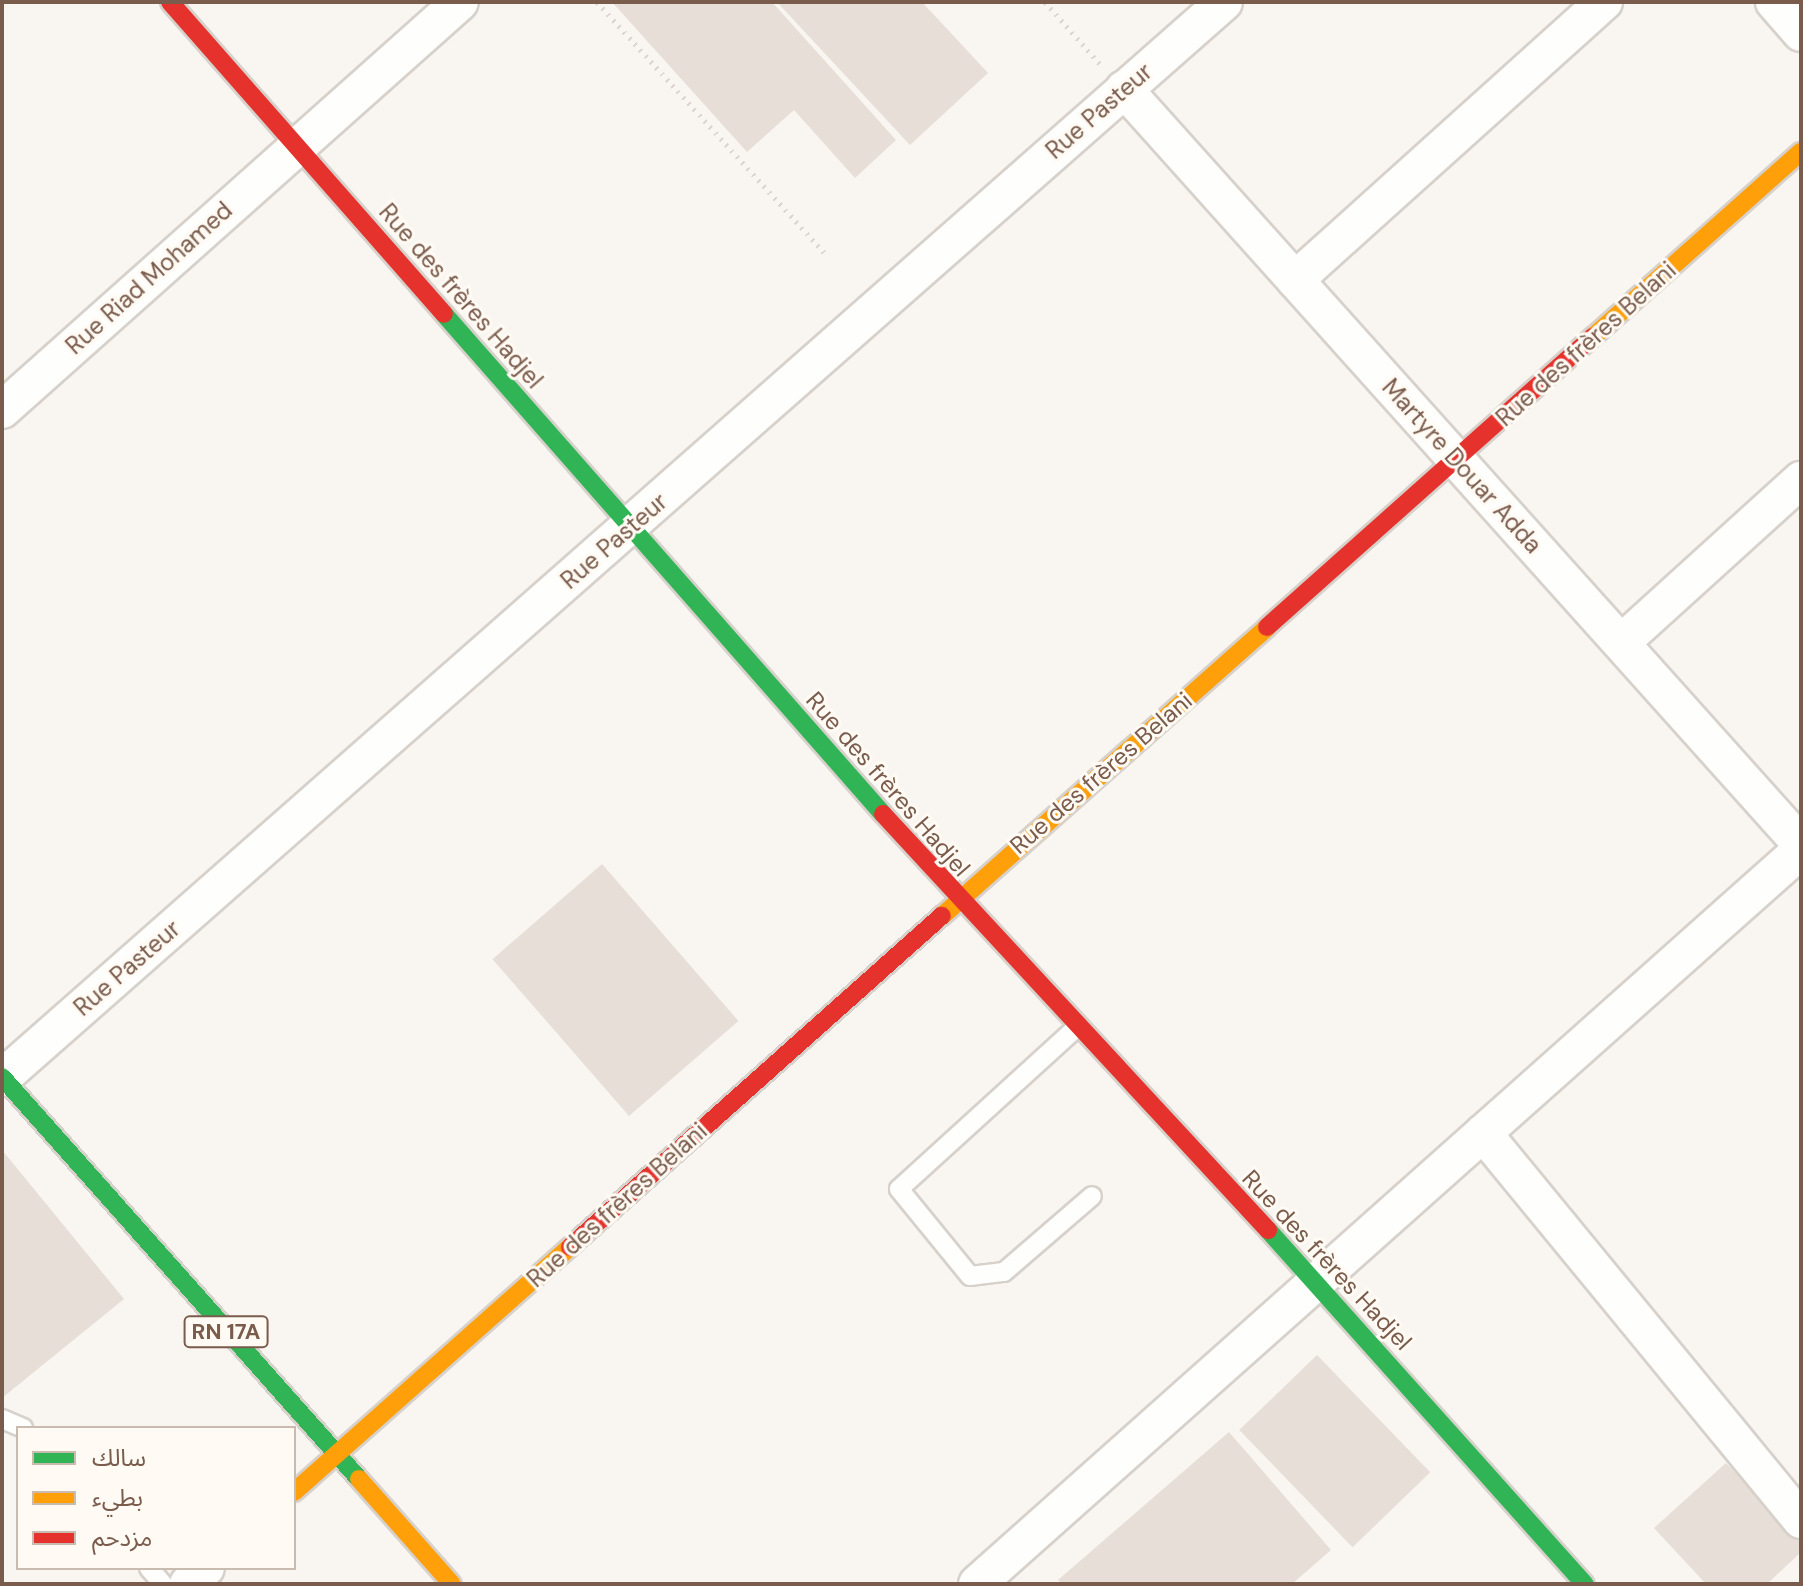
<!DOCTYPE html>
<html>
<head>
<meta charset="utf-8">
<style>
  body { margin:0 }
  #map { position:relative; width:1803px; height:1586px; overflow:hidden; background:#f9f5f0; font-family:"DM Sans","Noto Sans Arabic",sans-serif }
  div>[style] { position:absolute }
  .building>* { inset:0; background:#e6ded7; transform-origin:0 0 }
  .path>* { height:5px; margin-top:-2.5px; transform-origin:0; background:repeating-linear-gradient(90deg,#dcd5d0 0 2px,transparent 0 8px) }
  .roads { filter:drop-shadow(2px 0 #d7d1cb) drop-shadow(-2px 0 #d7d1cb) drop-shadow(0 2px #d7d1cb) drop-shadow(0 -2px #d7d1cb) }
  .lane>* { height:18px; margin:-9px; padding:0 9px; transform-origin:9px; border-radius:9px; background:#fefefd }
  .street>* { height:36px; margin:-18px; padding:0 18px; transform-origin:18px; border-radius:18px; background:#fefefd }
  .fast>* { height:18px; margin:-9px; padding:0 9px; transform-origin:9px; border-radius:9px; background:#30b455 }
  .slow>* { height:18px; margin:-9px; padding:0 9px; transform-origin:9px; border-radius:9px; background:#ff9f0a }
  .jam>* { height:18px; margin:-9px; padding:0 9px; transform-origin:9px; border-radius:9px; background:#e5322d }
  span { translate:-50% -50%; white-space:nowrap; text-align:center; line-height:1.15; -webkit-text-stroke:6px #fffaf3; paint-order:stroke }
  .shield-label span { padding:2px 6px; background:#fffaf3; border:2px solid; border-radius:6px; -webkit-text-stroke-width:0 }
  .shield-label { font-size:22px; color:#7a5c4d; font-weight:700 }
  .street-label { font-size:24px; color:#7a5c4d }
  .frame { position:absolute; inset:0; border:4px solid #7a5c4d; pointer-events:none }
  .legend { position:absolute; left:16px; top:1426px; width:280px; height:144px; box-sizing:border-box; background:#fffaf3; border:2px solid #cabbb1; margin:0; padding:10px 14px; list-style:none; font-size:24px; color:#7a5c4d }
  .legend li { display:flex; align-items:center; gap:16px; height:40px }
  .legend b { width:40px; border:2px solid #cabbb1 }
</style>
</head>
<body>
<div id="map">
  <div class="building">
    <i style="clip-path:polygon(612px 2px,772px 2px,896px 140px,855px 178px,794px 110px,747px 152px)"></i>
    <i style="clip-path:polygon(777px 2px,922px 2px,988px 73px,910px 145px)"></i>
    <i style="left:602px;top:864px;width:208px;height:145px;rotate:49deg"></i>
    <i style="clip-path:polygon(2px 1150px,124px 1299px,2px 1398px)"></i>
    <i style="left:1317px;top:1355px;width:163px;height:108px;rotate:46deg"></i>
    <i style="clip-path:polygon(1229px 1432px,1331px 1550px,1292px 1584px,1062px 1584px,1058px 1580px)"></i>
    <i style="clip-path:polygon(1726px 1463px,1801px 1540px,1801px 1552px,1767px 1584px,1706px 1584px,1654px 1528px)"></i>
  </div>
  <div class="path">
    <i style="left:597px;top:2px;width:343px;rotate:47.8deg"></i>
    <i style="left:1045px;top:2px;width:83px;rotate:48.4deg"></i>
  </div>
  <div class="roads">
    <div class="lane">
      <i style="left:1076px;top:1028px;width:239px;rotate:137.7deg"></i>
      <i style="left:899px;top:1189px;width:112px;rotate:50.8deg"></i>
      <i style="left:970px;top:1276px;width:34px;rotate:-7deg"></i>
      <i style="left:1004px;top:1272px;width:116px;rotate:-40.8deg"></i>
      <i style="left:2px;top:1419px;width:23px;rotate:23deg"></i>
      <i style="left:149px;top:1568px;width:21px;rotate:49deg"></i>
    </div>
    <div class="street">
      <i style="left:1774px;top:2px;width:41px;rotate:48.9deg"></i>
      <i style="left:1124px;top:89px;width:1014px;rotate:48.12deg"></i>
      <i style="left:1295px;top:280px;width:416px;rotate:-42deg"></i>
      <i style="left:2px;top:410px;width:613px;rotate:-41.7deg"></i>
      <i style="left:1621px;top:643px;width:243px;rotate:-42.2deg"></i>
      <i style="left:2px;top:1078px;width:1628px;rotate:-41.36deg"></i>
      <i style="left:1483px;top:1133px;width:501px;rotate:50.59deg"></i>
      <i style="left:188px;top:1584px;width:24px;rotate:-42deg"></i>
      <i style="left:977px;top:1584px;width:1104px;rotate:-41.69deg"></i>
    </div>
    <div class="fast">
      <i style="left:444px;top:314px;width:665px;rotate:48.72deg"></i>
      <i style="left:2px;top:1077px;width:538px;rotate:48.39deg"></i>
      <i style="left:1268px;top:1230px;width:475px;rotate:48.2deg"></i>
    </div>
    <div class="slow">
      <i style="left:1593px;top:337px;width:278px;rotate:-41.7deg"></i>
      <i style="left:942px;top:916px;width:435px;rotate:-41.6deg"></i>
      <i style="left:359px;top:1479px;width:140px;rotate:48.5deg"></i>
      <i style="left:294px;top:1492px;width:369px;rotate:-41.6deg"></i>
    </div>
    <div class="jam">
      <i style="left:170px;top:2px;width:415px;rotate:48.7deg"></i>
      <i style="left:1267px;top:627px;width:436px;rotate:-41.7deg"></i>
      <i style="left:883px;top:814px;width:567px;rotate:47.22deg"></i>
      <i style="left:570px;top:1247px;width:498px;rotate:-41.7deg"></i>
    </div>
  </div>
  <div class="shield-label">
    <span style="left:226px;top:1332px">RN 17A</span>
  </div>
  <div class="street-label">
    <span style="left:1099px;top:111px;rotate:-41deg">Rue Pasteur</span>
    <span style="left:149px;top:278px;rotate:-42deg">Rue Riad Mohamed</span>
    <span style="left:461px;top:296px;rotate:49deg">Rue des frères Hadjel</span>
    <span style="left:1586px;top:344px;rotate:-42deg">Rue des frères Belani</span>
    <span style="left:1462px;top:466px;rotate:48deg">Martyre Douar Adda</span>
    <span style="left:614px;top:541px;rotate:-41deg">Rue Pasteur</span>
    <span style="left:1101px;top:773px;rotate:-41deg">Rue des frères Belani</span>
    <span style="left:888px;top:784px;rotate:49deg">Rue des frères Hadjel</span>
    <span style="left:127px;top:968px;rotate:-41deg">Rue Pasteur</span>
    <span style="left:617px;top:1205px;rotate:-42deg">Rue des frères Belani</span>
    <span style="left:1327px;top:1260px;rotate:47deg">Rue des frères Hadjel</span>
  </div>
  <div class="frame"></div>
  <ul class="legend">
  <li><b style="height:10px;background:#30b455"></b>سالك</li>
  <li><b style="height:10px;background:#ff9f0a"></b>بطيء</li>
  <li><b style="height:10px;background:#e5322d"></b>مزدحم</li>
  </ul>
</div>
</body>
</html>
